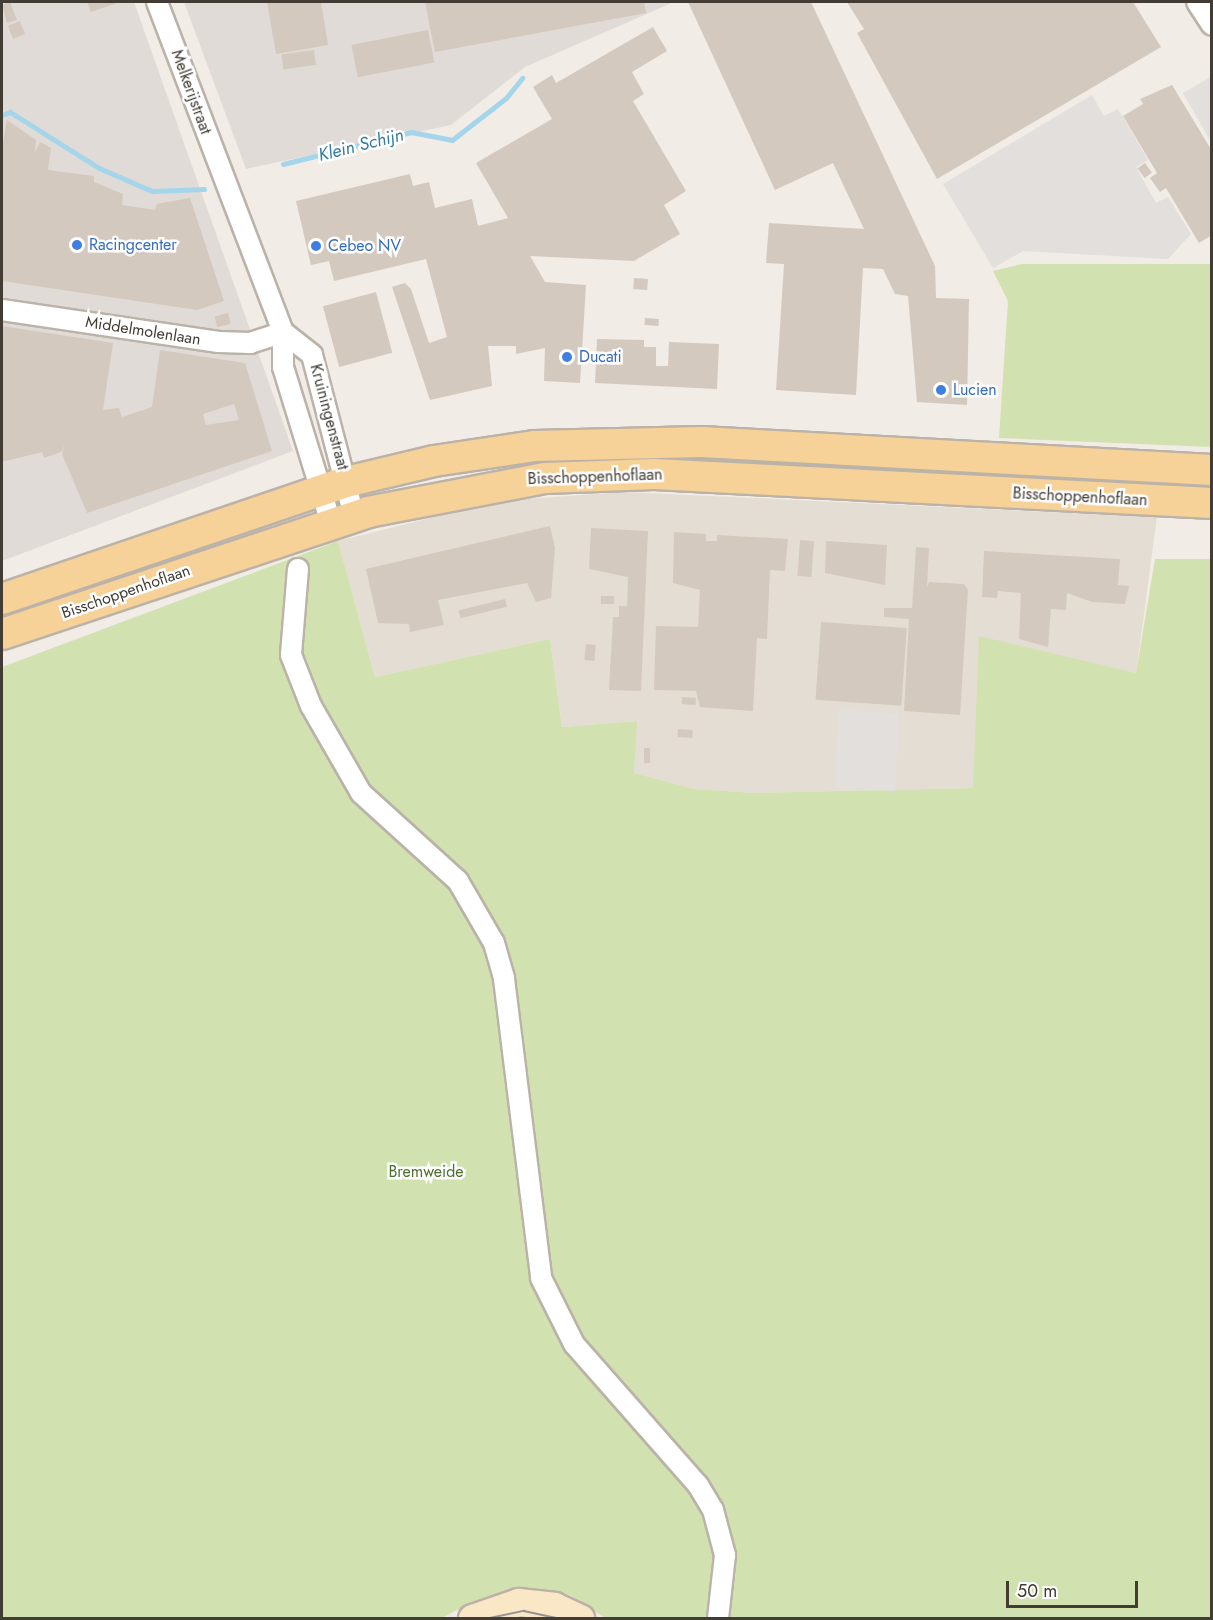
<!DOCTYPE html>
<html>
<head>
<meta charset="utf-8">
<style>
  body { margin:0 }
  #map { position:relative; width:1213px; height:1620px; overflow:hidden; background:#f1ece5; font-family:Jost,sans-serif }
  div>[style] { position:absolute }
  .residential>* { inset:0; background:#e4ddd3 }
  .industrial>* { inset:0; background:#e0dbd6 }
  .green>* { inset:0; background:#d1e2b0 }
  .parking>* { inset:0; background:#e2dfdd; transform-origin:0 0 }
  .stream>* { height:5px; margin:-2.5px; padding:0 2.5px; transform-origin:2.5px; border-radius:2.5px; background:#a5d5ea }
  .building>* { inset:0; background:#d4c9be; transform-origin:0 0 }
  .roads { filter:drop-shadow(2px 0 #bbb2a8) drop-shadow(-2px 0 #bbb2a8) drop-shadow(0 2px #bbb2a8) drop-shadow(0 -2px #bbb2a8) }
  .street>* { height:20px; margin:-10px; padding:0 10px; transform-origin:10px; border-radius:10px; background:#fff }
  .secondary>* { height:27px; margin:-13.5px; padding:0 13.5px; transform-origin:13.5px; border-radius:13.5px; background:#fae7c5 }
  .primary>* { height:30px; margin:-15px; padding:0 15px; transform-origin:15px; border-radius:15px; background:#f6d198 }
  .tram>* { height:1.5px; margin:-0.75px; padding:0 0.75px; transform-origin:0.75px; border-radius:0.75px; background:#949494 }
  .dots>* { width:16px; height:16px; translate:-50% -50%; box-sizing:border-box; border:3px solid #fff; border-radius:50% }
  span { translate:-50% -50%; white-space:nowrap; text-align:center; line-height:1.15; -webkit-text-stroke:5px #fff; paint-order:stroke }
  .street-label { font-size:16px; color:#423c35 }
  .shop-label { font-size:16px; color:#366cbe }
  .left { translate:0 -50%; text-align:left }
  .park-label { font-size:16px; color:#4e6f2d }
  .water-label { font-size:18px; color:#357d9e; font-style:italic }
  .frame { position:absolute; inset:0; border:3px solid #423c35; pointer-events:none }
  .scale { position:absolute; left:1006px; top:1581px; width:132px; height:27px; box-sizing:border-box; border:3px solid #423c35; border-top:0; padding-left:8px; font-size:18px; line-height:21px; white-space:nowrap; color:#423c35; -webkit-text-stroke:4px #fff; paint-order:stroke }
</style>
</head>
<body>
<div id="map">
  <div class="residential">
    <i style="clip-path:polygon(624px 492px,1157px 517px,1136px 673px,1068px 658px,976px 733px,974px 788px,754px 793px,695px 789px,634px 773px,636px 721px,562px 727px,550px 639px,375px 677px,338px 541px,498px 501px)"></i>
  </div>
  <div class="industrial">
    <i style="clip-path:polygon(2px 2px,134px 2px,293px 451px,2px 561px)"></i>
    <i style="clip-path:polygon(184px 2px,674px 2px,525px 67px,451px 125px,246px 169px)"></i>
  </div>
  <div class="green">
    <i style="clip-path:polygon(1022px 264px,1211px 264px,1211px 447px,999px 438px,1008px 301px,993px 271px)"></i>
    <i style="clip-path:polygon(338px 541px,375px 677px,550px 639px,562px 727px,637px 721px,634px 773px,695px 789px,754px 793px,973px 788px,979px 636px,1136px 673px,1155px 559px,1211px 559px,1211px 1618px,605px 1618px,570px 1595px,525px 1588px,472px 1602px,442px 1618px,2px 1618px,2px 667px)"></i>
    <i style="clip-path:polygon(166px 558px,140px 574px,2px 624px,2px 609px)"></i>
  </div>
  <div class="parking">
    <i style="clip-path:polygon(1211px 77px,1211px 142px,1183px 93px)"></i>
    <i style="clip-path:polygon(1092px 95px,1104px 116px,1118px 109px,1148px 160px,1136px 167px,1156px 203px,1168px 197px,1191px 234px,1168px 259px,1023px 251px,993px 268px,943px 184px)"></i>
    <i style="left:839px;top:710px;width:60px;height:78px;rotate:3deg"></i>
  </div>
  <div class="stream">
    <i style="left:2px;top:115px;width:9px;rotate:-21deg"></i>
    <i style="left:10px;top:112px;width:105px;rotate:32.2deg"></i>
    <i style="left:99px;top:168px;width:58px;rotate:23.5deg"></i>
    <i style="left:152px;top:191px;width:52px;rotate:-2.2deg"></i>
    <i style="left:283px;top:164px;width:132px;rotate:-14deg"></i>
    <i style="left:411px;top:132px;width:42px;rotate:11deg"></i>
    <i style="left:452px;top:140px;width:68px;rotate:-37.9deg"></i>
    <i style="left:506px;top:98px;width:26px;rotate:-51deg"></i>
  </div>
  <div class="building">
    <i style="clip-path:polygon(10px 2px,17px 20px,7px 23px,2px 5px)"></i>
    <i style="clip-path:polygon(87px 2px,120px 2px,91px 12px)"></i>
    <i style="clip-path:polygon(267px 2px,321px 2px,328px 45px,276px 54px)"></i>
    <i style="clip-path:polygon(425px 2px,644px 2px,646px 13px,435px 52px)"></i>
    <i style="clip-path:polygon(688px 2px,811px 2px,935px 266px,936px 298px,969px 299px,967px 405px,917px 402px,908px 296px,895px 294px,883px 269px,863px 268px,856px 395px,776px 390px,784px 264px,766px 263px,769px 223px,864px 229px,833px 163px,775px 190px)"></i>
    <i style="clip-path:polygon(847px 2px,1133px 2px,1161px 47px,937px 179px,857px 33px,864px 29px)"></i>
    <i style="left:20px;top:21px;width:14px;height:13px;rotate:69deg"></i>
    <i style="clip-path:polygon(653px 27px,667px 51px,632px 72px,644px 94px,633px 101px,686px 191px,664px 205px,680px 234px,634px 261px,530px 256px,545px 282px,586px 285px,580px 383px,544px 381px,545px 348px,516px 354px,516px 346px,488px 346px,492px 386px,430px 400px,392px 287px,405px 283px,411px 289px,429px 343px,447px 337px,426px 259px,334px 281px,329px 261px,311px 265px,296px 201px,410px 174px,413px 186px,429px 182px,435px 208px,472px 199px,478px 226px,508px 218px,476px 163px,552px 119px,533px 87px,552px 75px,556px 83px)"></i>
    <i style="left:428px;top:30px;width:33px;height:78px;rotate:79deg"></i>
    <i style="left:314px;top:50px;width:15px;height:33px;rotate:82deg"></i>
    <i style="clip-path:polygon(1172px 85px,1212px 151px,1212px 235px,1199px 243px,1166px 188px,1160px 192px,1150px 178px,1157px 173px,1123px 116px,1143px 104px,1140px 99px)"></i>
    <i style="clip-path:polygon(7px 120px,36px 140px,35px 152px,40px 142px,51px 148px,48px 170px,94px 176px,94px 182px,123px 194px,122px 205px,155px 210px,157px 204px,190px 198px,224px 301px,197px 310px,2px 281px,2px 148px)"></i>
    <i style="left:1145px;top:163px;width:12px;height:9px;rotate:55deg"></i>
    <i style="left:634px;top:278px;width:14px;height:11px;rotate:4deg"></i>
    <i style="left:376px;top:292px;width:63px;height:55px;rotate:75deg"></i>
    <i style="left:228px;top:313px;width:11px;height:14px;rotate:75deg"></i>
    <i style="left:645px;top:318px;width:14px;height:7px;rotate:4deg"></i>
    <i style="clip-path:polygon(evenodd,2px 326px,113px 343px,103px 410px,119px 408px,122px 417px,152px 407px,160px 350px,245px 363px,272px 451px,87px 513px,62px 454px,64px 445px,61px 452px,44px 458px,42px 452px,2px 462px,2px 326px,234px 404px,239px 420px,206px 425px,203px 414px,234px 404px)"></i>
    <i style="clip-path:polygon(597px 339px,644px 340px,644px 347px,656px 347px,656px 366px,668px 366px,669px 342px,719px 344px,717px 389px,595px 383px)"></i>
    <i style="clip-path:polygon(550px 526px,555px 548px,551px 598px,536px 602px,527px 583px,438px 600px,444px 625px,410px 632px,409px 624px,378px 623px,366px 569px)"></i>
    <i style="clip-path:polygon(591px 528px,648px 531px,641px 691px,609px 690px,613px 617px,619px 617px,619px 606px,627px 606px,628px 577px,589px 569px)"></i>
    <i style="clip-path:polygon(674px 532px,706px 534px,706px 541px,717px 541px,717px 535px,788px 539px,785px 571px,770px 570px,767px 639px,757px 638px,753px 711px,700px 707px,696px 691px,654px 690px,656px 626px,698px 627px,700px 590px,673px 583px)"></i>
    <i style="left:800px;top:540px;width:14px;height:36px;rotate:4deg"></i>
    <i style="clip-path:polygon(826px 541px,887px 545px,885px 585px,825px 573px)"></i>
    <i style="clip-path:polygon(916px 547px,929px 548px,927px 587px,929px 582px,964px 584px,968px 590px,960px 715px,904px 711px,909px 619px,884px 617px,884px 608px,912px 608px)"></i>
    <i style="clip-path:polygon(984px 551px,1120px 559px,1118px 585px,1129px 586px,1125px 604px,1092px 602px,1067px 593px,1066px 610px,1051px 609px,1048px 647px,1019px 639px,1021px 593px,998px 591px,997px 598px,982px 597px)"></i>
    <i style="left:601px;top:596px;width:13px;height:8px"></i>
    <i style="left:505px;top:599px;width:8px;height:48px;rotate:76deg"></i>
    <i style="left:821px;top:622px;width:86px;height:78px;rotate:4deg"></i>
    <i style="left:586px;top:644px;width:10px;height:16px;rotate:6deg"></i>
    <i style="left:682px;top:697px;width:14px;height:7px;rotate:4deg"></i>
    <i style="left:678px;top:729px;width:15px;height:8px;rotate:4deg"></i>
    <i style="left:644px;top:748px;width:6px;height:15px"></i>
  </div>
  <div class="roads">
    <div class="street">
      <i style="left:157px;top:2px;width:353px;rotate:69.1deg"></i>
      <i style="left:283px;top:332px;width:35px;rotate:90deg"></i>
      <i style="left:283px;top:367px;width:163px;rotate:72.9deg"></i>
      <i style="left:1197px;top:2px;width:27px;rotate:57deg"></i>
      <i style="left:2px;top:310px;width:219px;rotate:8.4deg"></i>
      <i style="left:219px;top:342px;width:31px;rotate:2deg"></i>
      <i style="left:250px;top:343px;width:35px;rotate:-18deg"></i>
      <i style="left:283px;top:332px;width:37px;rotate:38deg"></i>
      <i style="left:312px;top:355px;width:166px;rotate:75.4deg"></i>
      <i style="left:298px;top:569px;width:86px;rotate:94.7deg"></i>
      <i style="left:291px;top:655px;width:55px;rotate:68.6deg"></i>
      <i style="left:311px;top:706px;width:100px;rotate:60.1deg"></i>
      <i style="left:361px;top:793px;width:131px;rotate:42.2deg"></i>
      <i style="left:458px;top:881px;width:72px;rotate:59.9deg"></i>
      <i style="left:494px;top:943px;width:37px;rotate:74deg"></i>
      <i style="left:504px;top:979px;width:301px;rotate:82.9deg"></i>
      <i style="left:541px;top:1278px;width:74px;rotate:63.4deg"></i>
      <i style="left:574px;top:1344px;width:188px;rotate:48.7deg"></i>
      <i style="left:698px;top:1485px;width:29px;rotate:59deg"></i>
      <i style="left:713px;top:1510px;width:47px;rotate:75.1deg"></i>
      <i style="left:725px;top:1555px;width:63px;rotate:96.3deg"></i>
    </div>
    <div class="secondary">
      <i style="left:472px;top:1618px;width:49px;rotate:-19.2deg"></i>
      <i style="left:518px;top:1602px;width:36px;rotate:6deg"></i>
      <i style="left:554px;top:1606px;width:29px;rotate:25deg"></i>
    </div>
    <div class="primary">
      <i style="left:2px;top:599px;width:363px;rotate:-18.8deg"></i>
      <i style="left:346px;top:482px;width:90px;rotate:-13.4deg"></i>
      <i style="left:434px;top:461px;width:101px;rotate:-8.5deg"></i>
      <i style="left:534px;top:446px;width:167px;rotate:-1.4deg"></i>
      <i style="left:701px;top:442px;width:512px;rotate:3.14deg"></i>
      <i style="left:2px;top:634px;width:386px;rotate:-18.4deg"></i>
      <i style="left:368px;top:512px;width:180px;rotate:-10.9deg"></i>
      <i style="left:545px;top:478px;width:109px;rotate:-2.1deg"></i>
      <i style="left:654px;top:474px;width:559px;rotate:2.98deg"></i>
    </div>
  </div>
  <div class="tram">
    <i style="left:490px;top:1618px;width:35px;rotate:-12deg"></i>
    <i style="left:524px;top:1611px;width:34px;rotate:12deg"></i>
  </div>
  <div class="dots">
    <i style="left:77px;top:245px;background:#3f7fe0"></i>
    <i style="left:316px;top:246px;background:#3f7fe0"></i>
    <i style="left:567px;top:357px;background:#3f7fe0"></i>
    <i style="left:941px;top:390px;background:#3f7fe0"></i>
  </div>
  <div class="street-label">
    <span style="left:191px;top:92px;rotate:70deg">Melkerijstraat</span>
    <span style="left:143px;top:331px;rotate:9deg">Middelmolenlaan</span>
    <span style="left:329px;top:417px;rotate:75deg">Kruiningenstraat</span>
    <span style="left:595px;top:477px;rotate:-2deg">Bisschoppenhoflaan</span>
    <span style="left:1080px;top:497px;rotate:3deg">Bisschoppenhoflaan</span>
    <span style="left:126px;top:592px;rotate:-19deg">Bisschoppenhoflaan</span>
  </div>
  <div class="shop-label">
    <span class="left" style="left:89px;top:245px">Racingcenter</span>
    <span class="left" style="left:328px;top:246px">Cebeo NV</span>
    <span class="left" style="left:579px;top:357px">Ducati</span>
    <span class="left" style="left:953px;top:390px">Lucien</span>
  </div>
  <div class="park-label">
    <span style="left:426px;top:1172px">Bremweide</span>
  </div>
  <div class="water-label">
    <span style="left:361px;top:145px;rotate:-14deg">Klein Schijn</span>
  </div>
  <div class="frame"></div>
  <div class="scale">50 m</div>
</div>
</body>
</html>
